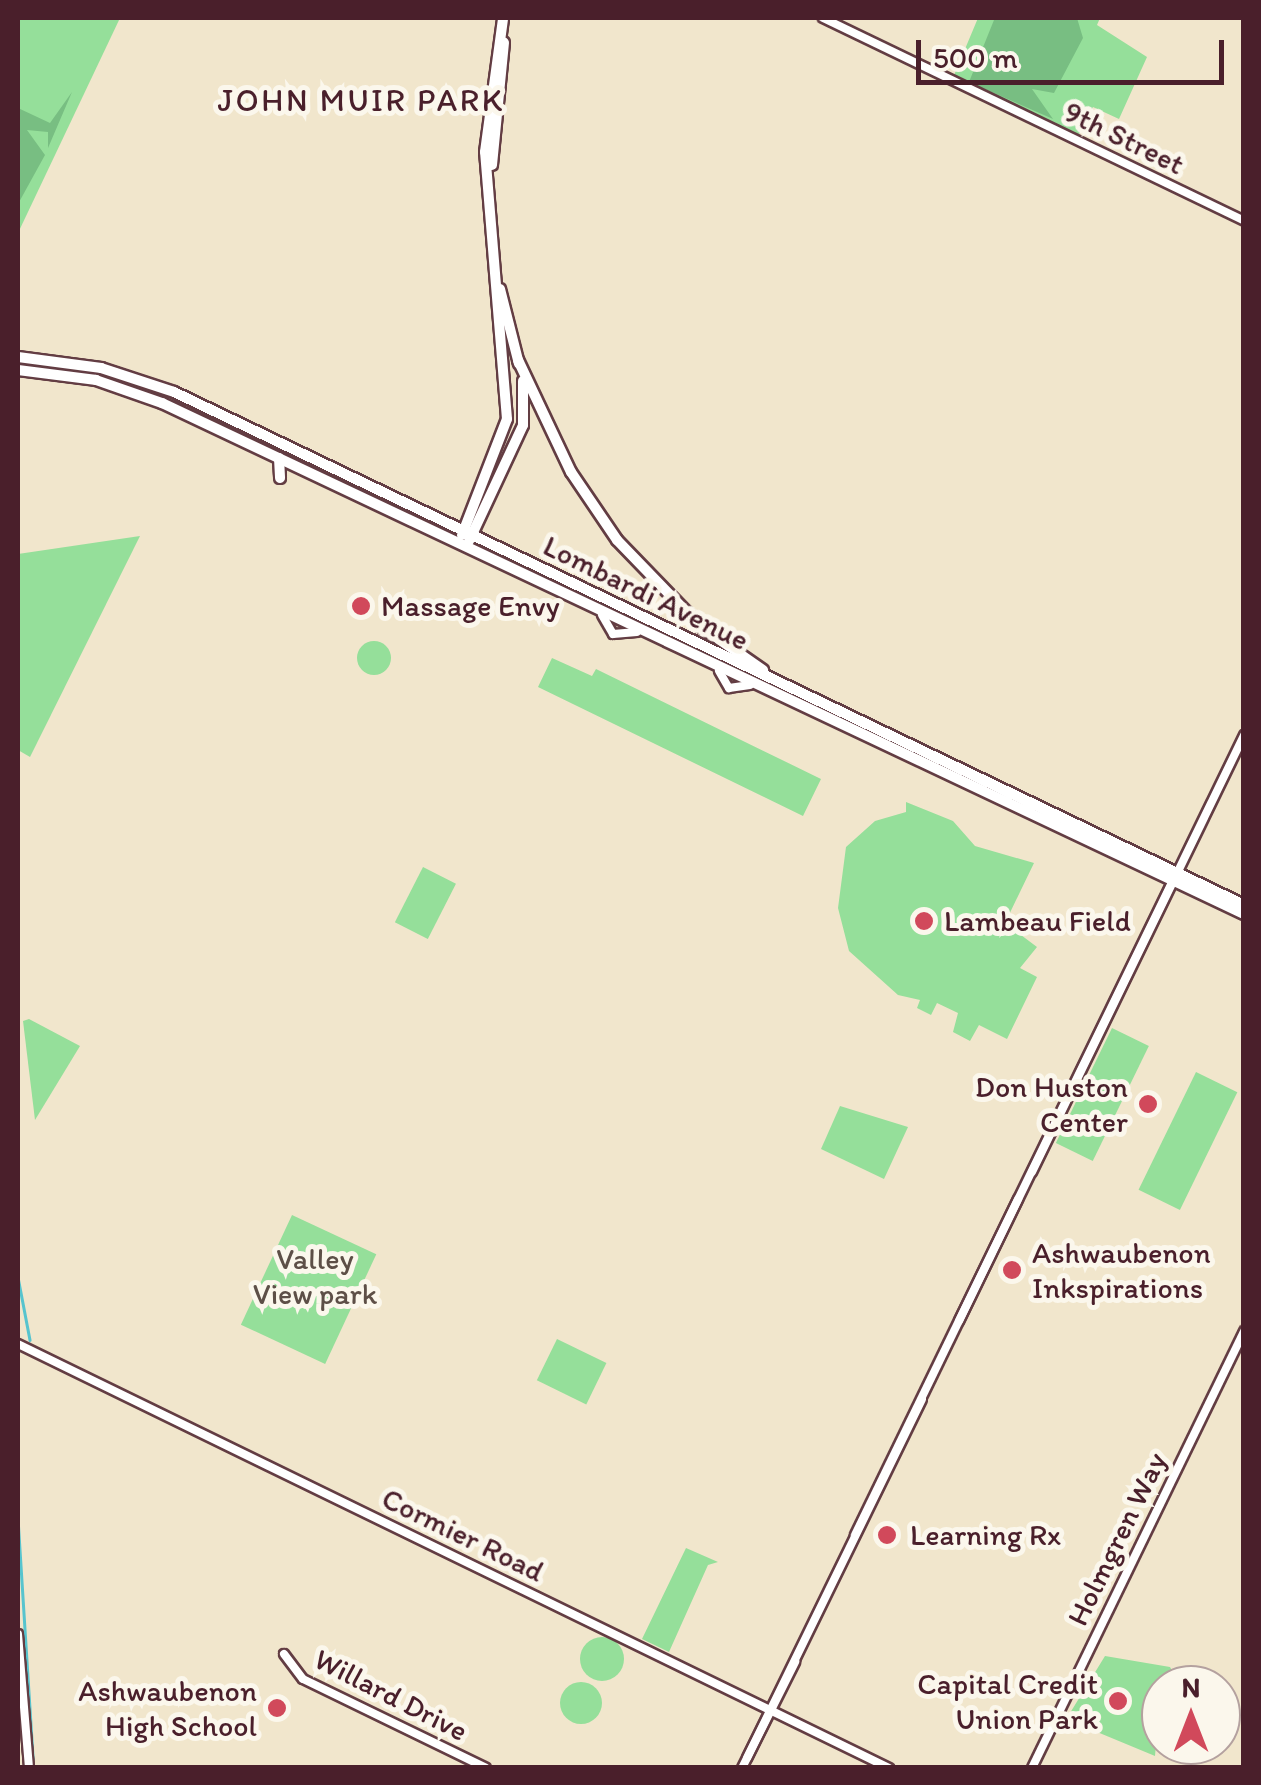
<!DOCTYPE html>
<html>
<head>
<meta charset="utf-8">
<style>
  body { margin:0 }
  #map { position:relative; width:1261px; height:1785px; overflow:hidden; background:#f1e6cc; font-family:Itim,sans-serif }
  div>[style] { position:absolute }
  .green>* { inset:0; background:#95df9a; transform-origin:0 0 }
  .round { border-radius:50% }
  .forest>* { inset:0; background:#78be82 }
  .stream>* { height:2.5px; margin:-1.25px; padding:0 1.25px; transform-origin:1.25px; border-radius:1.25px; background:#57c4ce }
  .roads { filter:drop-shadow(2px 0 #633d43) drop-shadow(-2px 0 #633d43) drop-shadow(0 2px #633d43) drop-shadow(0 -2px #633d43) }
  .minor>* { height:8px; margin:-4px; padding:0 4px; transform-origin:4px; border-radius:4px; background:#fff }
  .major>* { height:10px; margin:-5px; padding:0 5px; transform-origin:5px; border-radius:5px; background:#fff }
  .dots>* { width:28px; height:28px; translate:-50% -50%; box-sizing:border-box; border:5px solid #fbf7ec; border-radius:50% }
  span { translate:-50% -50%; white-space:nowrap; text-align:center; line-height:1.15; -webkit-text-stroke:10px #fbf7ec; paint-order:stroke }
  .street-label { font-size:30px; color:#4a1f2b }
  .poi-label { font-size:30px; color:#4a1f2b }
  .left { translate:0 -50%; text-align:left }
  .right { translate:-100% -50%; text-align:right }
  .park-label { font-size:30px; color:#5d4f47 }
  .neighbourhood-label { font-size:32px; color:#4a1f2b; letter-spacing:2.5px }
  .frame { position:absolute; inset:0; border:20px solid #4a1f2b; pointer-events:none }
  .north { position:absolute; left:1141px; top:1665px; width:100px; height:100px; box-sizing:border-box; background:#fbf7ec; border:2px solid #b4a19f; border-radius:50%; rotate:0deg; font-size:28px; font-weight:700; line-height:40px; text-align:center; color:#4a1f2b }
  .north::after { content:''; display:block; margin:auto; width:35px; height:45px; background:#d1495b; clip-path:polygon(50% 0,100% 100%,50% 72%,0 100%) }
  .scale { position:absolute; left:916px; top:40px; width:308px; height:45px; box-sizing:border-box; border:5px solid #4a1f2b; border-top:0; padding-left:12px; font-size:30px; line-height:35px; white-space:nowrap; color:#4a1f2b; -webkit-text-stroke:8px #fbf7ec; paint-order:stroke }
</style>
</head>
<body>
<div id="map">
  <div class="green">
    <i style="clip-path:polygon(18px 18px,120px 18px,18px 233px)"></i>
    <i style="clip-path:polygon(978px 18px,1100px 18px,1097px 25px,1147px 57px,1119px 119px,1093px 107px,1076px 140px,952px 80px)"></i>
    <i style="clip-path:polygon(140px 536px,30px 757px,18px 750px,18px 554px)"></i>
    <i class="round" style="left:357px;top:641px;width:34px;height:34px"></i>
    <i style="clip-path:polygon(552px 658px,592px 676px,596px 669px,821px 779px,803px 816px,538px 687px)"></i>
    <i style="clip-path:polygon(906px 802px,953px 821px,975px 846px,1034px 863px,1005px 923px,1037px 947px,1020px 968px,1037px 977px,1007px 1039px,979px 1025px,970px 1041px,953px 1032px,958px 1013px,937px 1003px,931px 1015px,917px 1008px,920px 1000px,898px 995px,849px 951px,838px 908px,846px 847px,875px 821px,906px 812px)"></i>
    <i style="left:423px;top:867px;width:37px;height:62px;rotate:27deg"></i>
    <i style="clip-path:polygon(29px 1019px,80px 1046px,35px 1120px,23px 1021px)"></i>
    <i style="left:1112px;top:1028px;width:41px;height:128px;rotate:26deg"></i>
    <i style="left:1196px;top:1072px;width:46px;height:131px;rotate:26deg"></i>
    <i style="clip-path:polygon(840px 1106px,908px 1127px,884px 1179px,821px 1149px)"></i>
    <i style="left:292px;top:1215px;width:93px;height:121px;rotate:25deg"></i>
    <i style="left:557px;top:1339px;width:55px;height:46px;rotate:26deg"></i>
    <i style="clip-path:polygon(686px 1548px,718px 1562px,708px 1565px,669px 1652px,642px 1639px)"></i>
    <i class="round" style="left:580px;top:1637px;width:44px;height:44px"></i>
    <i style="clip-path:polygon(1105px 1656px,1170px 1667px,1179px 1683px,1161px 1685px,1155px 1756px,1073px 1722px,1070px 1713px)"></i>
    <i class="round" style="left:560px;top:1682px;width:42px;height:42px"></i>
  </div>
  <div class="forest">
    <i style="clip-path:polygon(1077px 18px,1083px 38px,1054px 93px,1032px 89px,1053px 119px,969px 82px,994px 20px)"></i>
    <i style="clip-path:polygon(72px 92px,48px 148px,48px 132px,27px 130px,45px 155px,18px 204px,18px 108px,50px 123px)"></i>
  </div>
  <div class="stream">
    <i style="left:18px;top:1277px;width:64px;rotate:79.2deg"></i>
    <i style="left:18px;top:1518px;width:241px;rotate:86.4deg"></i>
  </div>
  <div class="roads">
    <div class="minor">
      <i style="left:823px;top:18px;width:467px;rotate:25.7deg"></i>
      <i style="left:602px;top:615px;width:22px;rotate:60deg"></i>
      <i style="left:613px;top:634px;width:24px;rotate:-5deg"></i>
      <i style="left:719px;top:671px;width:20px;rotate:60deg"></i>
      <i style="left:729px;top:688px;width:21px;rotate:-8deg"></i>
      <i style="left:1032px;top:1172px;width:486px;rotate:-64.1deg"></i>
      <i style="left:959px;top:1321px;width:490px;rotate:-64.1deg"></i>
      <i style="left:18px;top:1344px;width:969px;rotate:25.96deg"></i>
      <i style="left:855px;top:1535px;width:373px;rotate:-64.1deg"></i>
      <i style="left:18px;top:1634px;width:134px;rotate:85.3deg"></i>
      <i style="left:284px;top:1654px;width:31px;rotate:53deg"></i>
      <i style="left:303px;top:1679px;width:203px;rotate:25.9deg"></i>
      <i style="left:747px;top:1758px;width:399px;rotate:-64deg"></i>
      <i style="left:742px;top:1768px;width:119px;rotate:-63.4deg"></i>
      <i style="left:1032px;top:1768px;width:486px;rotate:-64.1deg"></i>
    </div>
    <div class="major">
      <i style="left:492px;top:165px;width:123px;rotate:-84.4deg"></i>
      <i style="left:500px;top:289px;width:77px;rotate:75.8deg"></i>
      <i style="left:18px;top:357px;width:84px;rotate:7.5deg"></i>
      <i style="left:101px;top:368px;width:77px;rotate:18.2deg"></i>
      <i style="left:174px;top:392px;width:1187px;rotate:25.61deg"></i>
      <i style="left:518px;top:360px;width:124px;rotate:64.7deg"></i>
      <i style="left:571px;top:472px;width:82px;rotate:55.9deg"></i>
      <i style="left:617px;top:540px;width:120px;rotate:46deg"></i>
      <i style="left:700px;top:626px;width:77px;rotate:34.9deg"></i>
      <i style="left:18px;top:370px;width:79px;rotate:7.3deg"></i>
      <i style="left:96px;top:380px;width:70px;rotate:19.2deg"></i>
      <i style="left:162px;top:403px;width:1197px;rotate:25.28deg"></i>
      <i style="left:279px;top:458px;width:20px;rotate:87deg"></i>
      <i style="left:462px;top:535px;width:124px;rotate:-68.8deg"></i>
      <i style="left:507px;top:419px;width:268px;rotate:-94.7deg"></i>
      <i style="left:485px;top:152px;width:135px;rotate:-82.3deg"></i>
      <i style="left:469px;top:541px;width:128px;rotate:-65deg"></i>
      <i style="left:523px;top:425px;width:44px;rotate:-90deg"></i>
    </div>
  </div>
  <div class="dots">
    <i style="left:361px;top:606px;background:#d1495b"></i>
    <i style="left:924px;top:921px;background:#d1495b"></i>
    <i style="left:1148px;top:1104px;background:#d1495b"></i>
    <i style="left:1012px;top:1270px;background:#d1495b"></i>
    <i style="left:887px;top:1535px;background:#d1495b"></i>
    <i style="left:1118px;top:1701px;background:#d1495b"></i>
    <i style="left:277px;top:1708px;background:#d1495b"></i>
  </div>
  <div class="street-label">
    <span style="left:1124px;top:138px;rotate:26deg">9th Street</span>
    <span style="left:646px;top:593px;rotate:26deg">Lombardi Avenue</span>
    <span style="left:463px;top:1535px;rotate:26deg">Cormier Road</span>
    <span style="left:1117px;top:1539px;rotate:-64deg">Holmgren Way</span>
    <span style="left:391px;top:1695px;rotate:27deg">Willard Drive</span>
  </div>
  <div class="poi-label">
    <span class="left" style="left:381px;top:606px">Massage Envy</span>
    <span class="left" style="left:944px;top:921px">Lambeau Field</span>
    <span class="right" style="left:1128px;top:1104px">Don Huston<br>Center</span>
    <span class="left" style="left:1032px;top:1270px">Ashwaubenon<br>Inkspirations</span>
    <span class="left" style="left:910px;top:1535px">Learning Rx</span>
    <span class="right" style="left:1098px;top:1701px">Capital Credit<br>Union Park</span>
    <span class="right" style="left:257px;top:1708px">Ashwaubenon<br>High School</span>
  </div>
  <div class="park-label">
    <span style="left:315px;top:1276px">Valley<br>View park</span>
  </div>
  <div class="neighbourhood-label">
    <span style="left:361px;top:100px">JOHN MUIR PARK</span>
  </div>
  <div class="frame"></div>
  <div class="north">N</div>
  <div class="scale">500 m</div>
</div>
</body>
</html>
